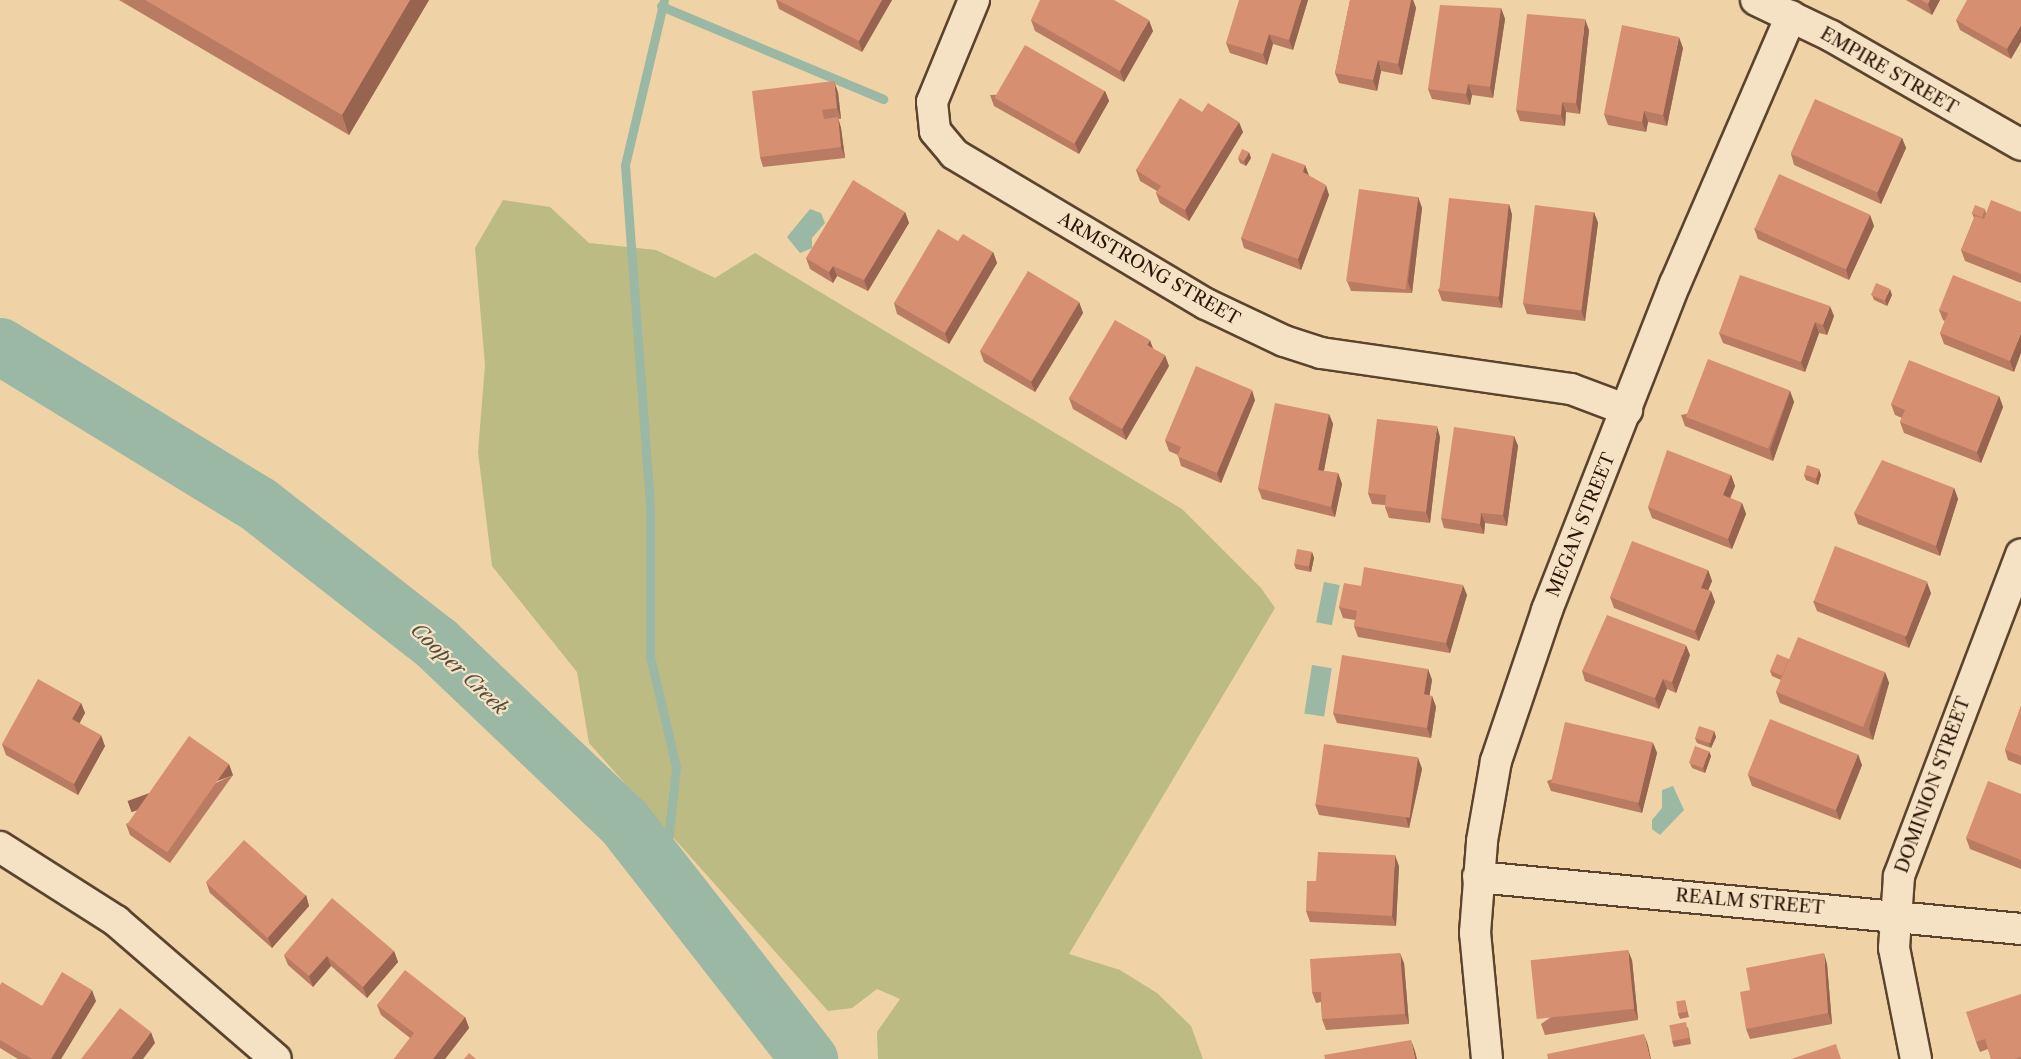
<!DOCTYPE html>
<html>
<head>
<meta charset="utf-8">
<style>
  body { margin:0 }
  #map { position:relative; width:2021px; height:1059px; overflow:hidden; background:#efd2a5; font-family:"Libre Caslon Text",serif }
  div>[style] { position:absolute }
  .green>* { inset:0; background:#bcbb84 }
  .water>* { inset:0; background:#9ab8a3; transform-origin:0 0 }
  .stream>* { height:9px; margin:-4.5px; padding:0 4.5px; transform-origin:4.5px; border-radius:4.5px; background:#9ab8a3 }
  .river>* { height:57px; margin:-28.5px; padding:0 28.5px; transform-origin:28.5px; border-radius:28.5px; background:#9ab8a3 }
  .roads { filter:drop-shadow(2px 0 #5b432e) drop-shadow(-2px 0 #5b432e) drop-shadow(0 2px #5b432e) drop-shadow(0 -2px #5b432e) }
  .minor>* { height:30px; margin:-15px; padding:0 15px; transform-origin:15px; border-radius:15px; background:#f5e2c4 }
  .wall>* { inset:0; background:#b97b61 }
  .shaded-wall>* { inset:0; background:#96644f; transform-origin:0 0 }
  .building>* { inset:0; background:#d78f71; transform-origin:0 0 }
  span { translate:-50% -50%; white-space:nowrap; text-align:center; line-height:1.15; -webkit-text-stroke:4.5px #f5e2c4; paint-order:stroke }
  .street-label { font-size:18px; color:#2a1306 }
  .water-label { font-size:20px; color:#514d3d; font-style:italic }
</style>
</head>
<body>
<div id="map">
  <div class="green">
    <i style="clip-path:polygon(503px 200px,550px 207px,589px 243px,656px 250px,715px 278px,755px 253px,1182px 509px,1261px 588px,1275px 608px,1069px 954px,1120px 970px,1157px 993px,1191px 1026px,1203px 1059px,878px 1059px,877px 1032px,900px 999px,877px 989px,852px 1008px,828px 1011px,589px 743px,577px 672px,492px 566px,478px 452px,485px 365px,475px 248px)"></i>
  </div>
  <div class="water">
    <i style="clip-path:polygon(810px 209px,821px 213px,825px 223px,812px 238px,812px 248px,800px 253px,787px 237px)"></i>
    <i style="left:1324px;top:582px;width:16px;height:41px;rotate:11deg"></i>
    <i style="left:1312px;top:665px;width:20px;height:49px;rotate:9deg"></i>
    <i style="clip-path:polygon(1673px 786px,1684px 810px,1660px 835px,1652px 829px,1652px 820px,1662px 808px,1662px 790px)"></i>
  </div>
  <div class="stream">
    <i style="left:664px;top:0;width:170px;rotate:103.3deg"></i>
    <i style="left:625px;top:165px;width:339px;rotate:85.8deg"></i>
    <i style="left:650px;top:503px;width:153px;rotate:90deg"></i>
    <i style="left:650px;top:656px;width:114px;rotate:76.8deg"></i>
    <i style="left:676px;top:767px;width:104px;rotate:96.1deg"></i>
    <i style="left:661px;top:6px;width:241px;rotate:22.7deg"></i>
  </div>
  <div class="river">
    <i style="left:0;top:346px;width:303px;rotate:31.5deg"></i>
    <i style="left:258px;top:504px;width:226px;rotate:38deg"></i>
    <i style="left:436px;top:643px;width:260px;rotate:43.6deg"></i>
    <i style="left:624px;top:822px;width:301px;rotate:52deg"></i>
  </div>
  <div class="roads">
    <div class="minor">
      <i style="left:974px;top:0;width:110px;rotate:112.4deg"></i>
      <i style="left:932px;top:102px;width:29px;rotate:84deg"></i>
      <i style="left:935px;top:131px;width:30px;rotate:50deg"></i>
      <i style="left:954px;top:154px;width:293px;rotate:30.8deg"></i>
      <i style="left:1206px;top:304px;width:86px;rotate:25.4deg"></i>
      <i style="left:1284px;top:341px;width:39px;rotate:18deg"></i>
      <i style="left:1321px;top:353px;width:253px;rotate:8.2deg"></i>
      <i style="left:1571px;top:389px;width:60px;rotate:20.6deg"></i>
      <i style="left:1756px;top:0;width:83px;rotate:25.6deg"></i>
      <i style="left:1831px;top:36px;width:219px;rotate:29.8deg"></i>
      <i style="left:0;top:847px;width:138px;rotate:32.5deg"></i>
      <i style="left:116px;top:921px;width:211px;rotate:40.8deg"></i>
      <i style="left:1478px;top:877px;width:545px;rotate:5.47deg"></i>
      <i style="left:1487px;top:1059px;width:127px;rotate:-95.4deg"></i>
      <i style="left:1475px;top:933px;width:92px;rotate:-85.6deg"></i>
      <i style="left:1482px;top:841px;width:81px;rotate:-80.1deg"></i>
      <i style="left:1496px;top:761px;width:159px;rotate:-71.3deg"></i>
      <i style="left:1547px;top:610px;width:350px;rotate:-68.6deg"></i>
      <i style="left:1675px;top:284px;width:292px;rotate:-66.6deg"></i>
      <i style="left:1916px;top:1059px;width:113px;rotate:-101.2deg"></i>
      <i style="left:1894px;top:948px;width:72px;rotate:-86deg"></i>
      <i style="left:1899px;top:876px;width:344px;rotate:-69.2deg"></i>
    </div>
  </div>
  <div class="wall">
    <i style="clip-path:polygon(119px 0,429px 0,349px 135px)"></i>
    <i style="clip-path:polygon(776px 0,892px 0,862px 52px,779px 9px)"></i>
    <i style="clip-path:polygon(1308px 0,1293px 50px,1273px 44px,1267px 65px,1230px 53px,1226px 43px)"></i>
    <i style="clip-path:polygon(1350px 0,1413px 0,1416px 8px,1402px 75px,1381px 71px,1377px 91px,1339px 83px,1335px 73px)"></i>
    <i style="clip-path:polygon(1906px 0,1940px 0,1932px 15px)"></i>
    <i style="clip-path:polygon(2021px 0,2011px 59px,1960px 30px,1956px 20px)"></i>
    <i style="clip-path:polygon(1501px 8px,1505px 19px,1493px 98px,1472px 95px,1470px 105px,1432px 99px,1428px 89px)"></i>
    <i style="clip-path:polygon(1031px 20px,1153px 31px,1124px 82px,1035px 31px)"></i>
    <i style="clip-path:polygon(1589px 30px,1580px 114px,1566px 112px,1565px 126px,1520px 121px,1516px 110px)"></i>
    <i style="clip-path:polygon(1683px 48px,1667px 126px,1648px 122px,1646px 132px,1608px 125px,1604px 114px)"></i>
    <i style="clip-path:polygon(1105px 91px,1109px 101px,1079px 154px,994px 106px,990px 95px)"></i>
    <i style="clip-path:polygon(838px 92px,841px 119px,838px 119px,841px 128px,845px 158px,763px 167px,760px 157px)"></i>
    <i style="clip-path:polygon(1202px 112px,1243px 132px,1189px 221px,1160px 203px,1156px 193px,1157px 191px,1140px 181px,1136px 170px)"></i>
    <i style="clip-path:polygon(1902px 138px,1906px 148px,1881px 204px,1794px 165px,1791px 154px)"></i>
    <i style="clip-path:polygon(1238px 158px,1251px 158px,1246px 166px,1240px 163px)"></i>
    <i style="clip-path:polygon(1305px 165px,1309px 176px,1329px 195px,1301px 270px,1244px 248px,1241px 238px)"></i>
    <i style="clip-path:polygon(1418px 197px,1422px 208px,1412px 293px,1351px 291px,1347px 281px)"></i>
    <i style="clip-path:polygon(1509px 204px,1512px 215px,1502px 308px,1442px 301px,1438px 290px)"></i>
    <i style="clip-path:polygon(1985px 209px,1986px 213px,2021px 212px,2021px 283px,1965px 261px,1961px 250px,1974px 218px,1972px 213px)"></i>
    <i style="clip-path:polygon(905px 212px,909px 223px,868px 291px,837px 276px,833px 283px,810px 269px,806px 258px)"></i>
    <i style="clip-path:polygon(1594px 212px,1598px 223px,1585px 321px,1527px 314px,1523px 303px)"></i>
    <i style="clip-path:polygon(1870px 215px,1874px 226px,1849px 280px,1758px 239px,1754px 228px)"></i>
    <i style="clip-path:polygon(993px 252px,997px 263px,949px 344px,897px 314px,894px 303px)"></i>
    <i style="clip-path:polygon(1872px 295px,1892px 295px,1887px 306px,1874px 300px)"></i>
    <i style="clip-path:polygon(1079px 302px,1083px 313px,1035px 392px,984px 362px,980px 351px)"></i>
    <i style="clip-path:polygon(2021px 302px,2014px 372px,1944px 344px,1940px 333px,1945px 321px,1943px 320px,1939px 310px)"></i>
    <i style="clip-path:polygon(1834px 316px,1827px 335px,1819px 333px,1805px 372px,1723px 343px,1719px 333px)"></i>
    <i style="clip-path:polygon(1169px 366px,1126px 440px,1073px 409px,1069px 398px)"></i>
    <i style="clip-path:polygon(1790px 391px,1794px 402px,1773px 461px,1685px 426px,1681px 415px)"></i>
    <i style="clip-path:polygon(1999px 396px,2003px 407px,1981px 463px,1904px 433px,1900px 422px,1902px 418px,1895px 415px,1891px 404px)"></i>
    <i style="clip-path:polygon(1255px 400px,1221px 483px,1181px 466px,1178px 455px,1169px 451px,1165px 440px)"></i>
    <i style="clip-path:polygon(1329px 414px,1333px 424px,1324px 471px,1338px 473px,1342px 484px,1335px 517px,1262px 499px,1258px 488px)"></i>
    <i style="clip-path:polygon(1514px 436px,1518px 446px,1507px 526px,1485px 523px,1484px 534px,1444px 528px,1441px 518px)"></i>
    <i style="clip-path:polygon(1440px 437px,1430px 523px,1389px 518px,1385px 507px,1385px 505px,1372px 504px,1368px 493px)"></i>
    <i style="clip-path:polygon(1731px 475px,1735px 486px,1730px 498px,1742px 503px,1746px 514px,1732px 549px,1652px 518px,1648px 507px)"></i>
    <i style="clip-path:polygon(1804px 475px,1821px 475px,1818px 485px,1806px 480px)"></i>
    <i style="clip-path:polygon(1954px 488px,1958px 499px,1940px 556px,1858px 524px,1854px 513px)"></i>
    <i style="clip-path:polygon(1312px 552px,1314px 558px,1311px 572px,1296px 569px,1294px 564px)"></i>
    <i style="clip-path:polygon(1708px 570px,1712px 581px,1708px 590px,1711px 591px,1715px 602px,1699px 641px,1614px 608px,1610px 597px)"></i>
    <i style="clip-path:polygon(1361px 586px,1467px 595px,1450px 653px,1358px 637px,1354px 626px,1355px 620px,1343px 618px,1339px 607px)"></i>
    <i style="clip-path:polygon(1931px 593px,1909px 648px,1817px 611px,1813px 601px)"></i>
    <i style="clip-path:polygon(1690px 655px,1676px 693px,1667px 689px,1659px 709px,1585px 681px,1582px 671px)"></i>
    <i style="clip-path:polygon(1789px 659px,1885px 672px,1889px 683px,1873px 740px,1780px 703px,1776px 692px,1781px 680px,1772px 676px,1770px 671px)"></i>
    <i style="clip-path:polygon(1428px 669px,1432px 680px,1429px 696px,1432px 696px,1436px 707px,1431px 738px,1337px 723px,1333px 713px)"></i>
    <i style="clip-path:polygon(81px 703px,85px 713px,79px 723px,105px 746px,78px 795px,6px 755px,2px 744px)"></i>
    <i style="clip-path:polygon(2021px 706px,2021px 765px,2008px 760px,2005px 750px)"></i>
    <i style="clip-path:polygon(1714px 731px,1716px 737px,1711px 748px,1697px 743px,1695px 738px)"></i>
    <i style="clip-path:polygon(1653px 743px,1657px 753px,1642px 813px,1551px 791px,1547px 781px)"></i>
    <i style="clip-path:polygon(1711px 756px,1705px 773px,1692px 768px,1690px 763px)"></i>
    <i style="clip-path:polygon(1418px 758px,1422px 769px,1409px 828px,1319px 815px,1315px 804px)"></i>
    <i style="clip-path:polygon(1862px 765px,1840px 820px,1752px 786px,1748px 775px)"></i>
    <i style="clip-path:polygon(233px 775px,170px 863px,130px 835px,126px 824px)"></i>
    <i style="clip-path:polygon(2021px 794px,2021px 869px,1970px 849px,1966px 838px)"></i>
    <i style="clip-path:polygon(1399px 866px,1396px 926px,1310px 922px,1306px 911px,1316px 881px)"></i>
    <i style="clip-path:polygon(206px 882px,306px 895px,309px 906px,272px 948px,210px 893px)"></i>
    <i style="clip-path:polygon(394px 951px,398px 962px,367px 998px,331px 966px,313px 987px,288px 965px,284px 955px)"></i>
    <i style="clip-path:polygon(1632px 960px,1638px 1020px,1545px 1035px,1541px 1024px)"></i>
    <i style="clip-path:polygon(1404px 963px,1409px 1024px,1326px 1030px,1322px 1019px,1321px 1002px,1316px 1003px,1312px 992px)"></i>
    <i style="clip-path:polygon(1827px 964px,1832px 1024px,1750px 1039px,1746px 1029px,1750px 990px)"></i>
    <i style="clip-path:polygon(0 985px,42px 1006px,96px 1001px,61px 1059px,18px 1059px,0 1048px)"></i>
    <i style="clip-path:polygon(2021px 994px,2021px 1059px,1991px 1059px,1988px 1049px,1980px 1052px,1976px 1042px)"></i>
    <i style="clip-path:polygon(1685px 1000px,1689px 1017px,1680px 1019px,1678px 1014px)"></i>
    <i style="clip-path:polygon(377px 1005px,465px 1017px,469px 1028px,445px 1059px,394px 1059px,410px 1038px,381px 1015px)"></i>
    <i style="clip-path:polygon(1688px 1027px,1691px 1044px,1674px 1047px,1672px 1041px)"></i>
  </div>
  <div class="shaded-wall">
    <i style="clip-path:polygon(410px 0,429px 0,349px 135px,342px 115px)"></i>
    <i style="clip-path:polygon(882px 0,892px 0,862px 52px,859px 41px)"></i>
    <i style="clip-path:polygon(1301px 0,1308px 0,1293px 50px,1289px 40px)"></i>
    <i style="clip-path:polygon(1411px 0,1413px 0,1416px 8px,1402px 75px,1398px 64px)"></i>
    <i style="clip-path:polygon(1930px 0,1940px 0,1932px 15px,1928px 4px)"></i>
    <i style="clip-path:polygon(1501px 8px,1505px 19px,1493px 98px,1490px 87px)"></i>
    <i style="clip-path:polygon(1585px 19px,1589px 30px,1580px 114px,1576px 103px)"></i>
    <i style="clip-path:polygon(1149px 20px,1153px 31px,1124px 82px,1120px 71px)"></i>
    <i style="clip-path:polygon(2021px 25px,2021px 42px,2011px 59px,2007px 49px)"></i>
    <i style="clip-path:polygon(1269px 34px,1273px 44px,1267px 65px,1263px 54px)"></i>
    <i style="clip-path:polygon(1679px 37px,1683px 48px,1667px 126px,1663px 115px)"></i>
    <i style="clip-path:polygon(1378px 60px,1381px 71px,1377px 91px,1373px 80px)"></i>
    <i style="clip-path:polygon(834px 81px,838px 92px,841px 119px,837px 108px)"></i>
    <i style="clip-path:polygon(1468px 84px,1472px 95px,1470px 105px,1466px 94px)"></i>
    <i style="clip-path:polygon(1105px 91px,1109px 101px,1079px 154px,1075px 143px)"></i>
    <i style="clip-path:polygon(1562px 102px,1566px 112px,1565px 126px,1561px 115px)"></i>
    <i style="clip-path:polygon(1644px 111px,1648px 122px,1646px 132px,1642px 122px)"></i>
    <i style="clip-path:polygon(838px 117px,841px 128px,845px 158px,841px 147px)"></i>
    <i style="clip-path:polygon(1239px 122px,1243px 132px,1189px 221px,1185px 210px)"></i>
    <i style="clip-path:polygon(1902px 138px,1906px 148px,1881px 204px,1877px 193px)"></i>
    <i style="clip-path:polygon(1249px 152px,1251px 158px,1246px 166px,1244px 161px)"></i>
    <i style="clip-path:polygon(1305px 165px,1309px 176px,1303px 172px)"></i>
    <i style="clip-path:polygon(1326px 185px,1329px 195px,1301px 270px,1298px 259px)"></i>
    <i style="clip-path:polygon(1418px 197px,1422px 208px,1412px 293px,1408px 282px)"></i>
    <i style="clip-path:polygon(1509px 204px,1512px 215px,1502px 308px,1498px 297px)"></i>
    <i style="clip-path:polygon(905px 212px,909px 223px,868px 291px,864px 280px)"></i>
    <i style="clip-path:polygon(1594px 212px,1598px 223px,1585px 321px,1581px 310px)"></i>
    <i style="clip-path:polygon(1870px 215px,1874px 226px,1849px 280px,1846px 269px)"></i>
    <i style="clip-path:polygon(993px 252px,997px 263px,949px 344px,945px 333px)"></i>
    <i style="clip-path:polygon(833px 266px,837px 276px,833px 283px,829px 272px)"></i>
    <i style="clip-path:polygon(1890px 289px,1892px 295px,1887px 306px,1885px 300px)"></i>
    <i style="clip-path:polygon(1079px 302px,1083px 313px,1035px 392px,1031px 382px)"></i>
    <i style="clip-path:polygon(1830px 306px,1834px 316px,1827px 335px,1823px 325px)"></i>
    <i style="clip-path:polygon(1815px 322px,1819px 333px,1805px 372px,1801px 362px)"></i>
    <i style="clip-path:polygon(2021px 333px,2021px 353px,2014px 372px,2010px 361px)"></i>
    <i style="clip-path:polygon(1150px 340px,1154px 351px,1147px 345px)"></i>
    <i style="clip-path:polygon(1165px 355px,1169px 366px,1126px 440px,1122px 429px)"></i>
    <i style="clip-path:polygon(1252px 390px,1255px 400px,1221px 483px,1217px 473px)"></i>
    <i style="clip-path:polygon(1790px 391px,1794px 402px,1773px 461px,1770px 450px)"></i>
    <i style="clip-path:polygon(1999px 396px,2003px 407px,1981px 463px,1977px 452px)"></i>
    <i style="clip-path:polygon(1329px 414px,1333px 424px,1322px 480px,1318px 470px)"></i>
    <i style="clip-path:polygon(1437px 426px,1440px 437px,1430px 523px,1426px 512px)"></i>
    <i style="clip-path:polygon(1514px 436px,1518px 446px,1507px 526px,1503px 515px)"></i>
    <i style="clip-path:polygon(1819px 469px,1821px 475px,1818px 485px,1816px 479px)"></i>
    <i style="clip-path:polygon(1338px 473px,1342px 484px,1335px 517px,1331px 507px)"></i>
    <i style="clip-path:polygon(1731px 475px,1735px 486px,1727px 506px,1723px 495px)"></i>
    <i style="clip-path:polygon(1954px 488px,1958px 499px,1940px 556px,1936px 546px)"></i>
    <i style="clip-path:polygon(1742px 503px,1746px 514px,1732px 549px,1728px 539px)"></i>
    <i style="clip-path:polygon(1481px 513px,1485px 523px,1484px 534px,1480px 524px)"></i>
    <i style="clip-path:polygon(1312px 552px,1314px 558px,1311px 572px,1309px 567px)"></i>
    <i style="clip-path:polygon(1708px 570px,1712px 581px,1705px 598px,1701px 588px)"></i>
    <i style="clip-path:polygon(1927px 582px,1931px 593px,1909px 648px,1905px 638px)"></i>
    <i style="clip-path:polygon(1463px 585px,1467px 595px,1450px 653px,1446px 643px)"></i>
    <i style="clip-path:polygon(1711px 591px,1715px 602px,1699px 641px,1695px 631px)"></i>
    <i style="clip-path:polygon(1686px 645px,1690px 655px,1676px 693px,1672px 682px)"></i>
    <i style="clip-path:polygon(1428px 669px,1432px 680px,1428px 705px,1424px 694px)"></i>
    <i style="clip-path:polygon(1885px 672px,1889px 683px,1873px 740px,1869px 729px)"></i>
    <i style="clip-path:polygon(1663px 679px,1667px 689px,1659px 709px,1655px 698px)"></i>
    <i style="clip-path:polygon(1432px 696px,1436px 707px,1431px 738px,1427px 728px)"></i>
    <i style="clip-path:polygon(81px 703px,85px 713px,76px 730px,72px 719px)"></i>
    <i style="clip-path:polygon(1714px 731px,1716px 737px,1711px 748px,1709px 743px)"></i>
    <i style="clip-path:polygon(101px 735px,105px 746px,78px 795px,74px 784px)"></i>
    <i style="clip-path:polygon(1653px 743px,1657px 753px,1642px 813px,1638px 803px)"></i>
    <i style="clip-path:polygon(1709px 751px,1711px 756px,1705px 773px,1703px 768px)"></i>
    <i style="clip-path:polygon(1858px 754px,1862px 765px,1840px 820px,1836px 810px)"></i>
    <i style="clip-path:polygon(1418px 758px,1422px 769px,1409px 828px,1406px 818px)"></i>
    <i style="left:229px;top:764px;width:12px;height:108px;rotate:70deg"></i>
    <i style="clip-path:polygon(1395px 855px,1399px 866px,1396px 926px,1392px 916px)"></i>
    <i style="clip-path:polygon(306px 895px,309px 906px,272px 948px,268px 937px)"></i>
    <i style="clip-path:polygon(1628px 950px,1632px 960px,1638px 1020px,1634px 1009px)"></i>
    <i style="clip-path:polygon(394px 951px,398px 962px,367px 998px,363px 987px)"></i>
    <i style="clip-path:polygon(1400px 953px,1404px 963px,1409px 1024px,1405px 1014px)"></i>
    <i style="clip-path:polygon(1824px 953px,1827px 964px,1832px 1024px,1828px 1013px)"></i>
    <i style="clip-path:polygon(327px 956px,331px 966px,313px 987px,309px 976px)"></i>
    <i style="clip-path:polygon(92px 990px,96px 1001px,61px 1059px,51px 1059px)"></i>
    <i style="clip-path:polygon(465px 1017px,469px 1028px,445px 1059px,433px 1059px)"></i>
    <i style="clip-path:polygon(151px 1032px,155px 1043px,143px 1059px,131px 1059px)"></i>
    <i style="clip-path:polygon(1644px 1034px,1648px 1045px,1651px 1059px,1650px 1059px)"></i>
    <i style="clip-path:polygon(1411px 1040px,1415px 1051px,1417px 1059px,1415px 1059px)"></i>
  </div>
  <div class="building">
    <i style="clip-path:polygon(145px 0,410px 0,342px 115px)"></i>
    <i style="clip-path:polygon(777px 0,882px 0,859px 41px)"></i>
    <i style="clip-path:polygon(1040px 0,1114px 0,1149px 20px,1120px 71px,1031px 20px)"></i>
    <i style="clip-path:polygon(1239px 0,1301px 0,1289px 40px,1269px 34px,1263px 54px,1226px 43px)"></i>
    <i style="clip-path:polygon(1350px 0,1411px 0,1398px 64px,1378px 60px,1373px 80px,1335px 73px)"></i>
    <i style="clip-path:polygon(1921px 0,1930px 0,1928px 4px)"></i>
    <i style="clip-path:polygon(1967px 0,2021px 0,2021px 25px,2007px 49px,1956px 20px)"></i>
    <i style="clip-path:polygon(1440px 5px,1501px 8px,1490px 87px,1468px 84px,1466px 94px,1428px 89px)"></i>
    <i style="clip-path:polygon(1527px 14px,1585px 19px,1576px 103px,1562px 102px,1561px 115px,1516px 110px)"></i>
    <i style="clip-path:polygon(1622px 25px,1679px 37px,1663px 115px,1644px 111px,1642px 122px,1604px 114px)"></i>
    <i style="left:1025px;top:45px;width:92px;height:61px;rotate:30deg"></i>
    <i style="clip-path:polygon(834px 81px,837px 108px,822px 110px,824px 119px,838px 117px,841px 147px,760px 157px,752px 91px)"></i>
    <i style="clip-path:polygon(1180px 98px,1202px 112px,1208px 103px,1239px 122px,1185px 210px,1156px 193px,1161px 186px,1136px 170px)"></i>
    <i style="left:1815px;top:99px;width:95px;height:60px;rotate:24deg"></i>
    <i style="clip-path:polygon(1242px 149px,1249px 152px,1244px 161px,1238px 158px)"></i>
    <i style="clip-path:polygon(1272px 153px,1305px 165px,1303px 172px,1326px 185px,1298px 259px,1241px 238px)"></i>
    <i style="left:1779px;top:174px;width:100px;height:60px;rotate:24deg"></i>
    <i style="clip-path:polygon(853px 180px,905px 212px,864px 280px,833px 266px,829px 272px,806px 258px)"></i>
    <i style="left:1359px;top:189px;width:60px;height:93px;rotate:8deg"></i>
    <i style="left:1449px;top:198px;width:60px;height:93px;rotate:6deg"></i>
    <i style="clip-path:polygon(1991px 200px,2021px 212px,2021px 274px,1961px 250px,1975px 216px,1984px 219px)"></i>
    <i style="left:1535px;top:205px;width:59px;height:99px;rotate:7deg"></i>
    <i style="left:1975px;top:205px;width:11px;height:9px;rotate:22deg"></i>
    <i style="clip-path:polygon(938px 229px,958px 241px,963px 234px,993px 252px,945px 333px,894px 303px)"></i>
    <i style="left:1028px;top:271px;width:60px;height:93px;rotate:31deg"></i>
    <i style="clip-path:polygon(1740px 275px,1830px 306px,1823px 325px,1815px 322px,1801px 362px,1719px 333px)"></i>
    <i style="clip-path:polygon(1953px 275px,2021px 302px,2021px 333px,2010px 361px,1940px 333px,1948px 313px,1939px 310px)"></i>
    <i style="left:1876px;top:283px;width:15px;height:13px;rotate:23deg"></i>
    <i style="clip-path:polygon(1115px 320px,1150px 340px,1147px 345px,1165px 355px,1122px 429px,1069px 398px)"></i>
    <i style="left:1708px;top:359px;width:88px;height:62px;rotate:21deg"></i>
    <i style="clip-path:polygon(1909px 360px,1999px 396px,1977px 452px,1900px 422px,1905px 410px,1891px 404px)"></i>
    <i style="clip-path:polygon(1196px 366px,1252px 390px,1217px 473px,1177px 456px,1181px 447px,1165px 440px)"></i>
    <i style="clip-path:polygon(1275px 403px,1329px 414px,1318px 470px,1338px 473px,1331px 507px,1258px 488px)"></i>
    <i style="clip-path:polygon(1377px 419px,1437px 426px,1426px 512px,1385px 507px,1386px 495px,1368px 493px)"></i>
    <i style="clip-path:polygon(1454px 427px,1514px 436px,1503px 515px,1481px 513px,1480px 524px,1441px 518px)"></i>
    <i style="clip-path:polygon(1667px 450px,1731px 475px,1723px 495px,1742px 503px,1728px 539px,1648px 507px)"></i>
    <i style="clip-path:polygon(1882px 460px,1954px 488px,1936px 546px,1854px 513px)"></i>
    <i style="left:1807px;top:465px;width:13px;height:10px;rotate:18deg"></i>
    <i style="clip-path:polygon(1632px 541px,1708px 570px,1701px 588px,1711px 591px,1695px 631px,1610px 597px)"></i>
    <i style="left:1835px;top:546px;width:99px;height:59px;rotate:21deg"></i>
    <i style="left:1297px;top:549px;width:15px;height:15px;rotate:11deg"></i>
    <i style="clip-path:polygon(1364px 567px,1463px 585px,1446px 643px,1354px 626px,1357px 611px,1339px 607px,1344px 583px,1361px 586px)"></i>
    <i style="clip-path:polygon(1607px 615px,1686px 645px,1672px 682px,1663px 679px,1655px 698px,1582px 671px)"></i>
    <i style="left:1798px;top:637px;width:94px;height:59px;rotate:22deg"></i>
    <i style="left:1777px;top:654px;width:13px;height:18px;rotate:23deg"></i>
    <i style="clip-path:polygon(1342px 655px,1428px 669px,1424px 694px,1432px 696px,1427px 728px,1333px 713px)"></i>
    <i style="clip-path:polygon(38px 679px,81px 703px,72px 719px,101px 735px,74px 784px,2px 744px)"></i>
    <i style="clip-path:polygon(2021px 706px,2021px 756px,2005px 750px)"></i>
    <i style="left:1770px;top:719px;width:95px;height:60px;rotate:22deg"></i>
    <i style="left:1565px;top:722px;width:90px;height:62px;rotate:13deg"></i>
    <i style="left:1699px;top:726px;width:16px;height:13px;rotate:18deg"></i>
    <i style="left:189px;top:736px;width:49px;height:108px;rotate:35deg"></i>
    <i style="left:1324px;top:744px;width:95px;height:61px;rotate:8deg"></i>
    <i style="left:1695px;top:746px;width:15px;height:18px;rotate:20deg"></i>
    <i style="clip-path:polygon(1988px 781px,2021px 794px,2021px 860px,1966px 838px)"></i>
    <i style="left:244px;top:840px;width:83px;height:57px;rotate:42deg"></i>
    <i style="clip-path:polygon(1318px 852px,1395px 855px,1392px 916px,1306px 911px,1307px 881px,1316px 881px)"></i>
    <i style="clip-path:polygon(332px 898px,394px 951px,363px 987px,327px 956px,309px 976px,284px 955px)"></i>
    <i style="left:1628px;top:950px;width:59px;height:98px;rotate:84deg"></i>
    <i style="clip-path:polygon(1400px 953px,1405px 1014px,1322px 1019px,1321px 992px,1312px 992px,1310px 959px)"></i>
    <i style="clip-path:polygon(1824px 953px,1828px 1013px,1746px 1029px,1740px 992px,1750px 990px,1746px 968px)"></i>
    <i style="clip-path:polygon(405px 970px,465px 1017px,433px 1059px,394px 1059px,414px 1033px,377px 1005px)"></i>
    <i style="clip-path:polygon(62px 972px,92px 990px,51px 1059px,32px 1059px,0 1040px,0 985px,2px 982px,42px 1006px)"></i>
    <i style="clip-path:polygon(2021px 994px,2021px 1057px,2015px 1059px,1991px 1059px,1985px 1039px,1976px 1042px,1966px 1012px)"></i>
    <i style="left:1685px;top:1000px;width:12px;height:9px;rotate:81deg"></i>
    <i style="clip-path:polygon(120px 1008px,151px 1032px,131px 1059px,81px 1059px)"></i>
    <i style="left:1686px;top:1022px;width:16px;height:17px;rotate:79deg"></i>
    <i style="clip-path:polygon(1644px 1034px,1650px 1059px,1548px 1059px,1547px 1054px)"></i>
    <i style="clip-path:polygon(1411px 1040px,1415px 1059px,1325px 1059px,1324px 1055px)"></i>
    <i style="clip-path:polygon(1836px 1044px,1841px 1059px,1791px 1059px)"></i>
    <i style="clip-path:polygon(469px 1053px,476px 1059px,464px 1059px)"></i>
  </div>
  <div class="street-label">
    <span style="left:1889px;top:71px;rotate:30deg">EMPIRE STREET</span>
    <span style="left:1149px;top:269px;rotate:30deg">ARMSTRONG STREET</span>
    <span style="left:1581px;top:525px;rotate:-68deg">MEGAN STREET</span>
    <span style="left:1933px;top:785px;rotate:-70deg">DOMINION STREET</span>
    <span style="left:1750px;top:902px;rotate:5deg">REALM STREET</span>
  </div>
  <div class="water-label">
    <span style="left:459px;top:669px;rotate:43deg">Cooper Creek</span>
  </div>
</div>
</body>
</html>
